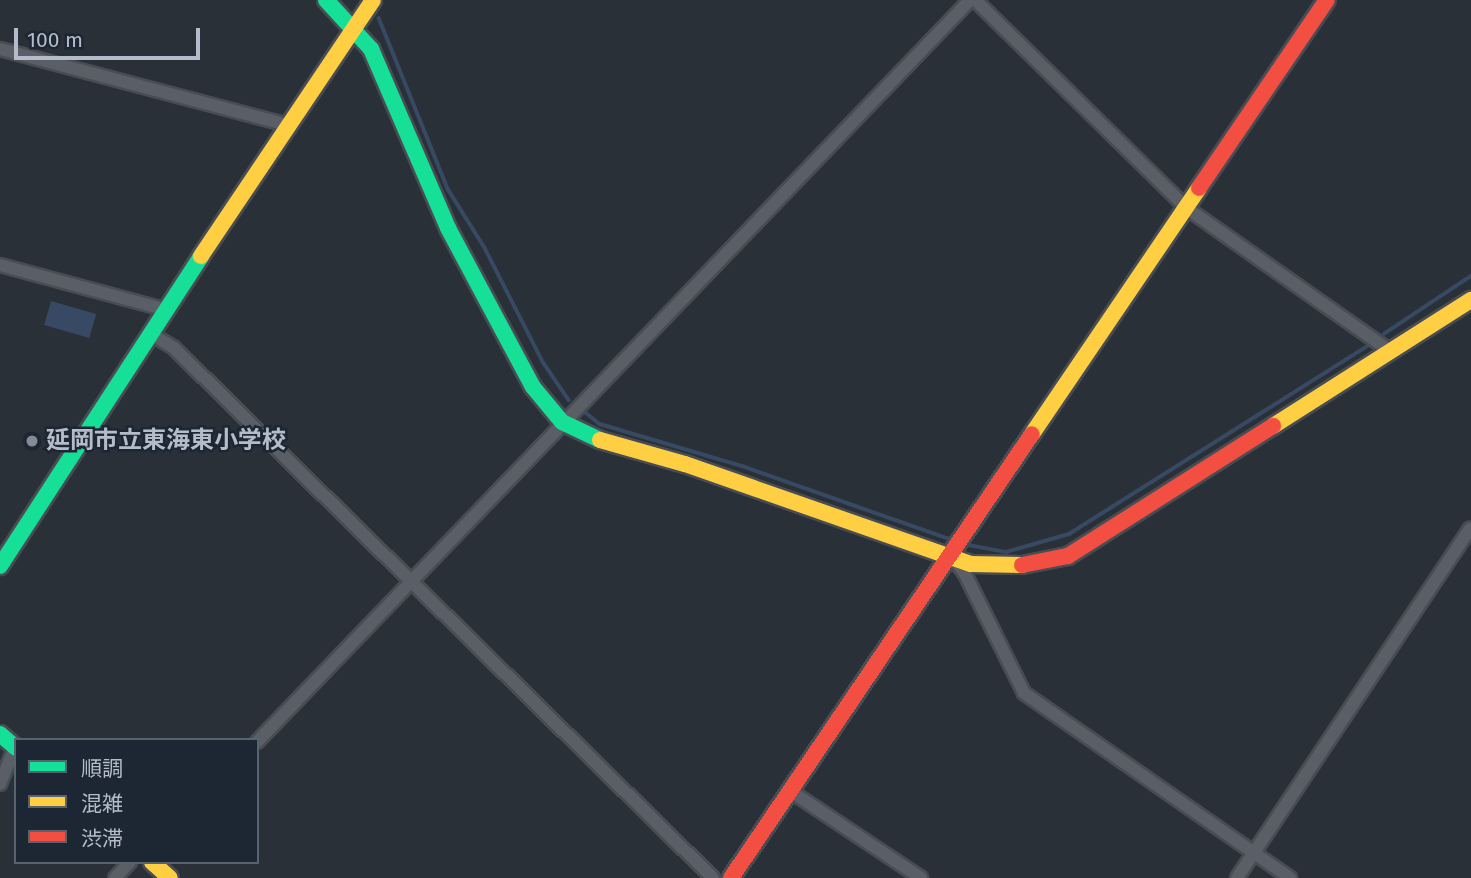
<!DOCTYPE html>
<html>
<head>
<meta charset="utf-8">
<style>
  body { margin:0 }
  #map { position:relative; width:1471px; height:878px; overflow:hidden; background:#2a3038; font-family:"Fira Sans","Noto Sans JP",sans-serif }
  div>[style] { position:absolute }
  .water>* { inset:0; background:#384963; transform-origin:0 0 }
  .stream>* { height:3.5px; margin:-1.75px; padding:0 1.75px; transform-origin:1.75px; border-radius:1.75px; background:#384963 }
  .roads { filter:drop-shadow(2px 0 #484c53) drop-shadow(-2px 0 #484c53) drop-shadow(0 2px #484c53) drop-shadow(0 -2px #484c53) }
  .street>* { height:12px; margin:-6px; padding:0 6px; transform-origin:6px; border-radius:6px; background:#5a5e66 }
  .fast>* { height:16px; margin:-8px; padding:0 8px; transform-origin:8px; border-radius:8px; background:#16e098 }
  .slow>* { height:16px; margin:-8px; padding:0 8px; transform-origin:8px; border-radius:8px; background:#ffcf43 }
  .jam>* { height:16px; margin:-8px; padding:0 8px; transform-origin:8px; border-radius:8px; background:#f24e42 }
  .dots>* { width:19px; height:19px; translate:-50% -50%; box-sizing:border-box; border:4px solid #1d2633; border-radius:50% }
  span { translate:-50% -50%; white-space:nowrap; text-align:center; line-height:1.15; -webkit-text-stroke:5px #1d2633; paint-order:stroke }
  .poi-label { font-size:24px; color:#b4bcc9; font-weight:700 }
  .left { translate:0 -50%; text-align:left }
  .legend { position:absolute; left:14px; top:738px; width:245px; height:126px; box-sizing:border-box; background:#1d2633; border:2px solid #59626f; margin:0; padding:9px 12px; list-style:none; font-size:21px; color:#b4bcc9 }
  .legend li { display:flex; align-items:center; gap:14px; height:35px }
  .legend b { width:35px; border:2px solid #59626f }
  .scale { position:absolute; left:14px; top:28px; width:186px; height:32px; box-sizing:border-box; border:4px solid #b4bcc9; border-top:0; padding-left:9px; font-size:21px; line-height:24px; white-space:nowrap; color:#b4bcc9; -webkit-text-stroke:5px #1d2633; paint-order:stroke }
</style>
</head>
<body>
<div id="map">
  <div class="water">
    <i style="left:51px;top:301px;width:47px;height:25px;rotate:16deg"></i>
  </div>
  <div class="stream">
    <i style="left:379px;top:18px;width:184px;rotate:68deg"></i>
    <i style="left:448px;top:189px;width:70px;rotate:57.9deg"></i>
    <i style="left:485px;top:248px;width:128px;rotate:63deg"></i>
    <i style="left:543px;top:362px;width:46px;rotate:55.6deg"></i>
    <i style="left:1384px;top:334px;width:105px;rotate:-33.7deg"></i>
    <i style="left:585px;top:412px;width:19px;rotate:39deg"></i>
    <i style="left:600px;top:424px;width:148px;rotate:16.5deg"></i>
    <i style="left:742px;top:466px;width:223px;rotate:19.4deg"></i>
    <i style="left:963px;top:544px;width:44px;rotate:10.5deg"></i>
    <i style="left:1006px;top:552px;width:66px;rotate:-15.9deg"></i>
    <i style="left:1069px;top:534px;width:352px;rotate:-32.2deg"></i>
  </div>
  <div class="roads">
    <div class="street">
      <i style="left:975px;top:0;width:298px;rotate:44.5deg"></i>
      <i style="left:1188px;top:209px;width:247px;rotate:35.1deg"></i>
      <i style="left:0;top:49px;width:298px;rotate:14.8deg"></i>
      <i style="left:0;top:265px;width:173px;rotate:15.1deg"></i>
      <i style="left:151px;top:334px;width:27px;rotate:31deg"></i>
      <i style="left:174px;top:348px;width:756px;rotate:44.52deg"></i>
      <i style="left:953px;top:558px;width:20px;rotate:53deg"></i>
      <i style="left:965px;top:574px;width:133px;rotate:63.6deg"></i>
      <i style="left:1024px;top:693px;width:324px;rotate:34.8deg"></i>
      <i style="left:257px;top:742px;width:1029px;rotate:-46.14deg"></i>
      <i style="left:0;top:784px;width:40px;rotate:-68deg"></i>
      <i style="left:792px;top:792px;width:155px;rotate:33.7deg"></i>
      <i style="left:115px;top:878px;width:22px;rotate:-47deg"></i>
      <i style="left:1237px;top:878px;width:420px;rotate:-56.3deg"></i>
    </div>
    <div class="fast">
      <i style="left:326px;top:0;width:67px;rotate:47.4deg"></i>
      <i style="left:371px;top:49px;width:195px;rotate:66.7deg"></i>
      <i style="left:448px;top:228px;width:180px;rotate:61.9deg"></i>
      <i style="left:533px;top:387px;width:45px;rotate:50.4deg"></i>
      <i style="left:562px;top:422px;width:42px;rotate:25.3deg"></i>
      <i style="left:0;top:566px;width:369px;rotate:-57deg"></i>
      <i style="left:0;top:734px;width:21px;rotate:41deg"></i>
    </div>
    <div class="slow">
      <i style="left:201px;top:256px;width:308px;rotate:-56.1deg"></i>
      <i style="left:1273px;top:426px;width:235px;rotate:-32.5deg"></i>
      <i style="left:1032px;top:434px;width:297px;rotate:-55.8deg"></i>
      <i style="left:600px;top:440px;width:88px;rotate:15.8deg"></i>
      <i style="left:685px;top:464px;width:303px;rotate:19.3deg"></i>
      <i style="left:971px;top:564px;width:51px;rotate:1.1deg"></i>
      <i style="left:152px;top:862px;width:24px;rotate:42deg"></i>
    </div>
    <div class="jam">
      <i style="left:1199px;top:188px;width:227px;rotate:-55.8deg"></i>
      <i style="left:1022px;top:565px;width:47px;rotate:-11.1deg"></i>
      <i style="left:1068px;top:556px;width:243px;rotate:-32.4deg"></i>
      <i style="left:731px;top:878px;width:536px;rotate:-55.87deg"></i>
    </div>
  </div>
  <div class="dots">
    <i style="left:32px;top:441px;background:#848b96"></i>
  </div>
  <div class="poi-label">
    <span class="left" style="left:46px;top:441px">延岡市立東海東小学校</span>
  </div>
  <ul class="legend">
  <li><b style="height:9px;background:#16e098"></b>順調</li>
  <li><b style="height:9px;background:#ffcf43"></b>混雑</li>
  <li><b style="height:9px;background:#f24e42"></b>渋滞</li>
  </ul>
  <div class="scale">100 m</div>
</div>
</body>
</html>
